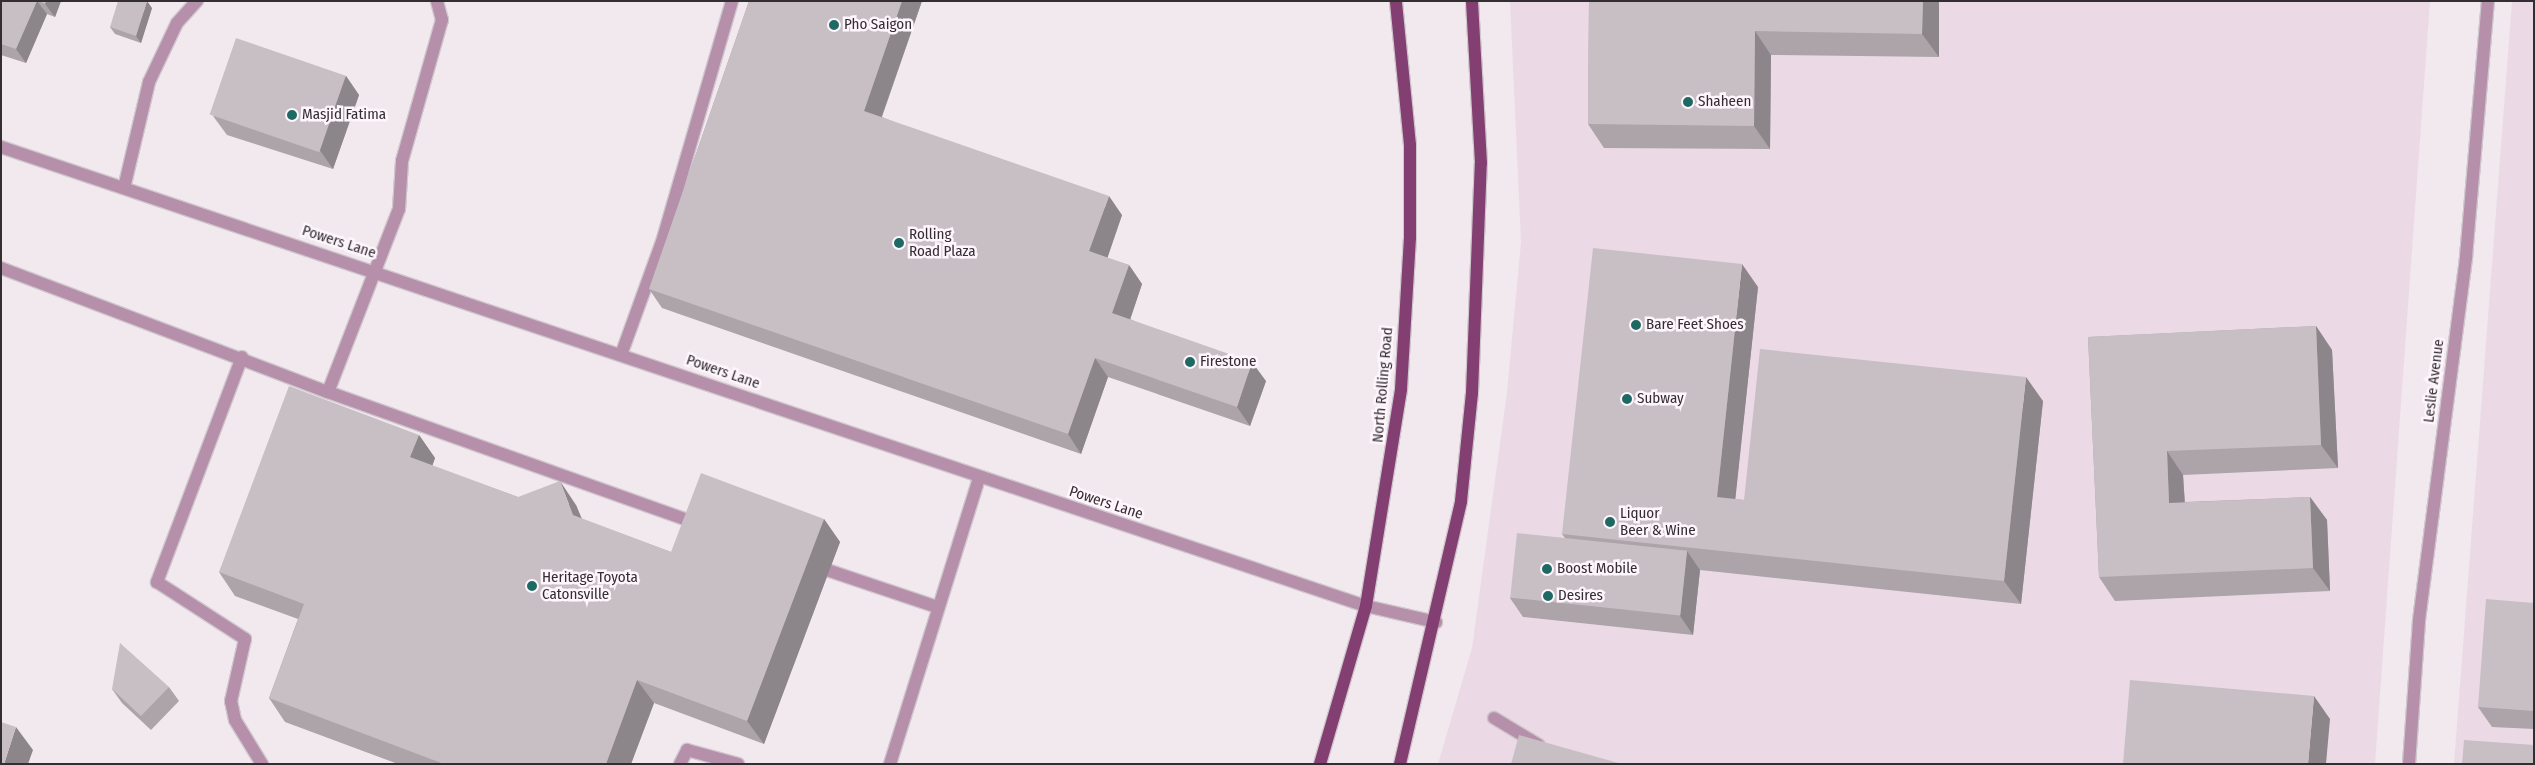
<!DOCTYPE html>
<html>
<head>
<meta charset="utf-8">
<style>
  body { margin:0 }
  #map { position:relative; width:2535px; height:765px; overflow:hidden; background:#f2e9ef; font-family:"Fira Sans Condensed",sans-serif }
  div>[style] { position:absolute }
  .built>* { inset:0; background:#ebdae5 }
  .roads { filter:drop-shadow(1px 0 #cfc7cd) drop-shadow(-1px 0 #cfc7cd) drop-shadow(0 1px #cfc7cd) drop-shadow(0 -1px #cfc7cd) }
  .minor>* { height:12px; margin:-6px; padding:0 6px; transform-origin:6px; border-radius:6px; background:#b68faa }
  .major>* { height:12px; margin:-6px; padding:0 6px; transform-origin:6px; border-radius:6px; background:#833f72 }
  .wall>* { inset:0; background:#aca4a9 }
  .shaded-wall>* { inset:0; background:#8c868a }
  .building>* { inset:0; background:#c8bfc5; transform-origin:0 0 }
  .dots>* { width:14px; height:14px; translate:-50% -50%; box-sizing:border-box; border:2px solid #fef6fc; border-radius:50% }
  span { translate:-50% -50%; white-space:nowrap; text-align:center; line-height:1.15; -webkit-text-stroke:5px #fef6fc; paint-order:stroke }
  .poi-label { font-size:15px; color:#322e31 }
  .left { translate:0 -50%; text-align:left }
  .street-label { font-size:15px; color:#322e31 }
  .frame { position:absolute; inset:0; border:2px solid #322e31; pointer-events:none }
</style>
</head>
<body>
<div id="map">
  <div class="built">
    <i style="clip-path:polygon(1510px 1px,2430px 1px,2375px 764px,1438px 764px,1472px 648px,1507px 392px,1521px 242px)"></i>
    <i style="clip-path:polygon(2512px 1px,2534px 1px,2534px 764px,2454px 764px)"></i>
  </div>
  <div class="roads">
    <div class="minor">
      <i style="left:1px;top:147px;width:1440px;rotate:18.59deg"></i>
      <i style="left:1366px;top:606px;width:72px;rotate:12.9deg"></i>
      <i style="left:124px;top:188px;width:109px;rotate:-76.7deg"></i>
      <i style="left:149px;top:82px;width:65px;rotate:-64.6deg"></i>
      <i style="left:177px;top:23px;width:30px;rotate:-48deg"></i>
      <i style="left:1px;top:268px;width:350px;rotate:20.8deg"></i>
      <i style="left:328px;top:392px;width:393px;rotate:19.6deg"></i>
      <i style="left:621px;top:355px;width:120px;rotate:-70.1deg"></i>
      <i style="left:662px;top:242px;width:251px;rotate:-73.8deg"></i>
      <i style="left:242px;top:357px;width:241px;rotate:110.7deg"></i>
      <i style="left:157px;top:582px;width:105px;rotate:32.9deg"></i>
      <i style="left:245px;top:639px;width:64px;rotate:102.7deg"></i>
      <i style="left:231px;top:701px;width:19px;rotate:78deg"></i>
      <i style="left:235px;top:720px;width:52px;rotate:58.5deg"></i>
      <i style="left:328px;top:392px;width:196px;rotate:-68.8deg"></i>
      <i style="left:399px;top:209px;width:48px;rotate:-86.4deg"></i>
      <i style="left:402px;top:161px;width:147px;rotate:-74.2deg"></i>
      <i style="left:442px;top:20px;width:20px;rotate:-105deg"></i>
      <i style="left:830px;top:571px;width:113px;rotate:18.6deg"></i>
      <i style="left:1494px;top:718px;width:52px;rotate:31deg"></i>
      <i style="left:680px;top:764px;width:16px;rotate:-63deg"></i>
      <i style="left:687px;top:750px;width:53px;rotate:15.4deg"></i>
      <i style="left:890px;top:764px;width:300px;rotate:-72.7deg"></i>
      <i style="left:2409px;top:764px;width:144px;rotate:-86deg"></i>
      <i style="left:2419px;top:620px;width:366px;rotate:-82.6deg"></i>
      <i style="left:2466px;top:257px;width:257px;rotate:-85.1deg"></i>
    </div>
    <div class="major">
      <i style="left:1320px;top:764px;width:165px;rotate:-73.8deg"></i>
      <i style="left:1366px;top:606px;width:220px;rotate:-80.8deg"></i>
      <i style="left:1401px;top:389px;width:151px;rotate:-86.6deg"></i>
      <i style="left:1410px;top:238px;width:93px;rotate:-90deg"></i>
      <i style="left:1410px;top:145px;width:145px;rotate:-95.6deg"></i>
      <i style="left:1400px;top:764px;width:270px;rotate:-76.9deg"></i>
      <i style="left:1461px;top:501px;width:109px;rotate:-84.2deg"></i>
      <i style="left:1472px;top:393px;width:230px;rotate:-87.8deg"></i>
      <i style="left:1481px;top:163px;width:162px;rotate:-93.2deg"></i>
    </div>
  </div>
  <div class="wall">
    <i style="clip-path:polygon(1px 1px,61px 1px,55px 17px,47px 14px,26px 63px,1px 55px)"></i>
    <i style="clip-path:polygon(749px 1px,922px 1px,882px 117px,1122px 215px,1107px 258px,1129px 265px,1142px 284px,1130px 319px,1266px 381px,1250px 426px,1108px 377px,1081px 454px,662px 308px,649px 289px)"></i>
    <i style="clip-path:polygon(1589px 1px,1939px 1px,1939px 57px,1771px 55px,1770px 149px,1604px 148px,1588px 124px)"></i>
    <i style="clip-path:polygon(152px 8px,141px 43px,115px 34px,110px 27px)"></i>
    <i style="clip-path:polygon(346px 76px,359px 95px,333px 169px,227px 135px,213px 116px)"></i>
    <i style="clip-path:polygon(1758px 287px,1735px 499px,1744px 500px,2043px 401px,2021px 604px,1700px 570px,1693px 635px,1523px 617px,1510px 598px,1565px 538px,1562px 534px)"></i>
    <i style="clip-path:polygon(2316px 326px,2332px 350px,2338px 468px,2183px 475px,2185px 502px,2310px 497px,2327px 520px,2330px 591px,2115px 601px,2099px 577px,2088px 337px)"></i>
    <i style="clip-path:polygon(419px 435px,435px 458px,432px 466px,518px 497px,576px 505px,582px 519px,671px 552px,824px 519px,840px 542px,764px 744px,654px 703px,631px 764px,398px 764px,285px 722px,269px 698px,298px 619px,235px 596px,219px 572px)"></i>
    <i style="clip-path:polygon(2534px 603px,2534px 729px,2492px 727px,2478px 707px)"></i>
    <i style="clip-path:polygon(169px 687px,179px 701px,151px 730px,122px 703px,112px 689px)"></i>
  </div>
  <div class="shaded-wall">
    <i style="clip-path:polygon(37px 1px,47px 14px,26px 63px,16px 49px)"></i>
    <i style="clip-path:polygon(46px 1px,61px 1px,55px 17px,45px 4px)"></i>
    <i style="clip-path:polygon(147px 1px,152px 8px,141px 43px,136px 36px)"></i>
    <i style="clip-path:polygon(902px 1px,922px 1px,877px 130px,864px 111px)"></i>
    <i style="clip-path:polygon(1923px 1px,1939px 1px,1939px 57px,1922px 34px)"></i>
    <i style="clip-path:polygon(1755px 31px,1771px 55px,1770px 149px,1754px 126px)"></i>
    <i style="clip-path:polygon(346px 76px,359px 95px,333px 169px,319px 149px)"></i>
    <i style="clip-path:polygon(1109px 196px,1122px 215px,1103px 271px,1089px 251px)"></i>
    <i style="clip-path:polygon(1742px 264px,1758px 287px,1733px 521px,1717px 497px)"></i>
    <i style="clip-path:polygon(1129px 265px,1142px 284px,1126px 332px,1112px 313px)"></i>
    <i style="clip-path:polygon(2316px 326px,2332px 350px,2338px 468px,2321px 445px)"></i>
    <i style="clip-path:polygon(1095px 358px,1108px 377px,1081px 454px,1068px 434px)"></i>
    <i style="clip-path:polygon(1252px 362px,1266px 381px,1250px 426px,1237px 407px)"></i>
    <i style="clip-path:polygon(2026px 377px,2043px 401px,2021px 604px,2004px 581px)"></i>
    <i style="clip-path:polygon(419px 435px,435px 458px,427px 481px,410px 457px)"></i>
    <i style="clip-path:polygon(2167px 451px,2183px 475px,2186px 526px,2169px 503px)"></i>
    <i style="clip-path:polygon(560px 481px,576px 505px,590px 539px,573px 515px)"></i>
    <i style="clip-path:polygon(2310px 497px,2327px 520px,2330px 591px,2313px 568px)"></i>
    <i style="clip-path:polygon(824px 519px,840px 542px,764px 744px,747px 721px)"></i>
    <i style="clip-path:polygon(1687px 551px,1700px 570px,1693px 635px,1680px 616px)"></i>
    <i style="clip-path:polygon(637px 680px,654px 703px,631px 764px,606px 764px)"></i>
    <i style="clip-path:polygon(2314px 696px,2330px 719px,2326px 764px,2308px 764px)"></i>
    <i style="clip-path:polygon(16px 727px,33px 750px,28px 764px,4px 764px)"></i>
  </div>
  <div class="building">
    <i style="clip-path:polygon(1px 1px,37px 1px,16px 49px,1px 44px)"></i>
    <i style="clip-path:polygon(39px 1px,46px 1px,45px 4px)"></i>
    <i style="clip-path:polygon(118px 1px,147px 1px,136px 36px,110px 27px)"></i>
    <i style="clip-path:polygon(749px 1px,902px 1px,864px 111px,1109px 196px,1089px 251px,1129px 265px,1112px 313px,1252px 362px,1237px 407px,1095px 358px,1068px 434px,649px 289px)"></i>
    <i style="clip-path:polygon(1589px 1px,1923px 1px,1922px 34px,1755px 31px,1754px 126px,1588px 124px)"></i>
    <i style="left:236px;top:38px;width:116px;height:81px;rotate:19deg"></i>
    <i style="clip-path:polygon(1593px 248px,1742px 264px,1717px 497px,1744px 500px,1760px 349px,2026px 377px,2004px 581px,1562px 534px)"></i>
    <i style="clip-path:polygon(2316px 326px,2321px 445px,2167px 451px,2169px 503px,2310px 497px,2313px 568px,2099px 577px,2088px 337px)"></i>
    <i style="clip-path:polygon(289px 386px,419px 435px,410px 457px,518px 497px,560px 481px,573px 515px,671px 552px,701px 473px,824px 519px,747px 721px,637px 680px,606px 764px,444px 764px,269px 698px,304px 604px,219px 572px)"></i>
    <i style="left:1517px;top:533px;width:171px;height:65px;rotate:6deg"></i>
    <i style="clip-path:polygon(2486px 599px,2534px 603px,2534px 711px,2478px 707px)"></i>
    <i style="clip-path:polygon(120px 643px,169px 687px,141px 716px,112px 689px)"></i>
    <i style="clip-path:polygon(2130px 680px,2314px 696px,2308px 764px,2123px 764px)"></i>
    <i style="clip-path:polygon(1px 722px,16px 727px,4px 764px,1px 764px)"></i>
    <i style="clip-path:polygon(1519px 735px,1622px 764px,1511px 764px)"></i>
    <i style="clip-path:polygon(2464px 740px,2534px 745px,2534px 764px,2462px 764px)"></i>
  </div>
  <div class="dots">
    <i style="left:834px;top:25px;background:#1e6964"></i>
    <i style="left:1688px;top:102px;background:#1e6964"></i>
    <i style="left:292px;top:115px;background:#1e6964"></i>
    <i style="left:899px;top:243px;background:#1e6964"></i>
    <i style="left:1636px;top:325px;background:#1e6964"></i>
    <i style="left:1190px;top:362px;background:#1e6964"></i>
    <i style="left:1627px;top:399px;background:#1e6964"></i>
    <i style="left:1610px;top:522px;background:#1e6964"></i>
    <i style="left:1547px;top:569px;background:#1e6964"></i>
    <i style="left:532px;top:586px;background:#1e6964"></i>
    <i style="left:1548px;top:596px;background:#1e6964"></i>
  </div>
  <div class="poi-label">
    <span class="left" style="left:844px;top:25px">Pho Saigon</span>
    <span class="left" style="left:1698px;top:102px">Shaheen</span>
    <span class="left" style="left:302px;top:115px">Masjid Fatima</span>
    <span class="left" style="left:909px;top:243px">Rolling<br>Road Plaza</span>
    <span class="left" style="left:1646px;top:325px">Bare Feet Shoes</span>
    <span class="left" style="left:1200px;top:362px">Firestone</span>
    <span class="left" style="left:1637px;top:399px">Subway</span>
    <span class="left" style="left:1620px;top:522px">Liquor<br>Beer &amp; Wine</span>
    <span class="left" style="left:1557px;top:569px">Boost Mobile</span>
    <span class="left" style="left:542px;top:586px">Heritage Toyota<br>Catonsville</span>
    <span class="left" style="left:1558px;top:596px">Desires</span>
  </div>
  <div class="street-label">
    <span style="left:339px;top:242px;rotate:18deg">Powers Lane</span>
    <span style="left:723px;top:372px;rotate:19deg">Powers Lane</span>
    <span style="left:2434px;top:381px;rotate:-83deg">Leslie Avenue</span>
    <span style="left:1383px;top:385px;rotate:-85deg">North Rolling Road</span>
    <span style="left:1106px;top:503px;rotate:18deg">Powers Lane</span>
  </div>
  <div class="frame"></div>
</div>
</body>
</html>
